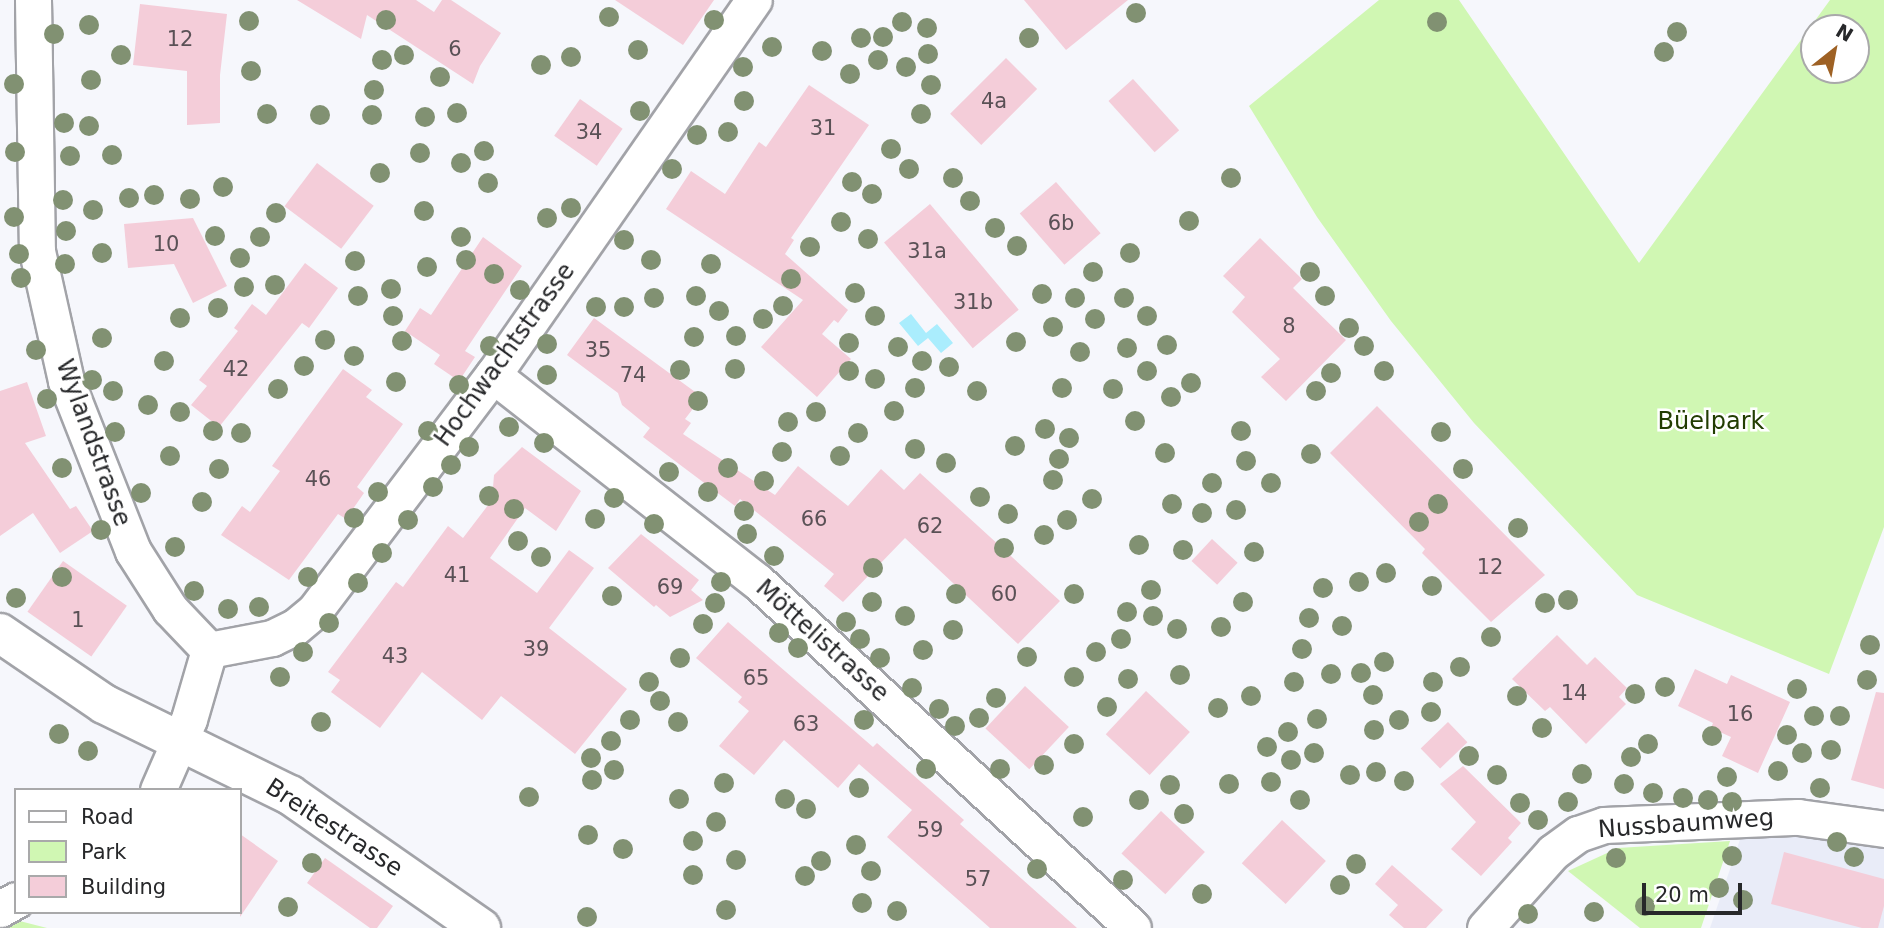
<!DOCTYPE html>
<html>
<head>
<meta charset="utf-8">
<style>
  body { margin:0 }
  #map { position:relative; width:1884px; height:928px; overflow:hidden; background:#f6f7fc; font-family:"DejaVu Sans",sans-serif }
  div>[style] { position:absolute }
  .built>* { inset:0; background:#e9ecf8 }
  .green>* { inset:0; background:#d0f7b3 }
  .water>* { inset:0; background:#aaedfd }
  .building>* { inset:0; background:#f4cdd9; transform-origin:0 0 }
  .roads { filter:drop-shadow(2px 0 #a2a3a8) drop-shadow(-2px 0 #a2a3a8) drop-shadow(0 2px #a2a3a8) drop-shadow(0 -2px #a2a3a8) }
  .minor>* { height:35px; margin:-17.5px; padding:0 17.5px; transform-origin:17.5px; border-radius:17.5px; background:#fff }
  .major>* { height:38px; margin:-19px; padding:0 19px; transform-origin:19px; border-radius:19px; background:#fff }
  .trees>* { width:20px; height:20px; margin:-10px; border-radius:50%; background:#819172 }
  span { translate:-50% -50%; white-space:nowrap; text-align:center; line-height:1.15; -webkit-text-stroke:5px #fff; paint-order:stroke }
  .number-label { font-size:21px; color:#5a5156 }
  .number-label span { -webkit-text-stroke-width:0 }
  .street-label { font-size:24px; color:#27282a }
  .park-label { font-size:24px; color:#223d02 }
  .legend { position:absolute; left:14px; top:788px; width:228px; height:126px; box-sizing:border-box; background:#fff; border:2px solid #a9a9aa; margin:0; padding:9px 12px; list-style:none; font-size:21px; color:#27282a }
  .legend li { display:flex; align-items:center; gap:14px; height:35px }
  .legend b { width:35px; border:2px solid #a9a9aa }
  .north { position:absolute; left:1800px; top:14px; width:70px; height:70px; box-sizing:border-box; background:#fff; border:2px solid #a9a9aa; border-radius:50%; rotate:31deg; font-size:19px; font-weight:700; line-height:28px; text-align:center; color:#27282a }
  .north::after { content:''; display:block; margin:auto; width:24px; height:32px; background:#9e6124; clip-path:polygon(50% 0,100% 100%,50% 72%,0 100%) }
  .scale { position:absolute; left:1642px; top:883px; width:100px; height:32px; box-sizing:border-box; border:4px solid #27282a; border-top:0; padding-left:9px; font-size:21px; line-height:24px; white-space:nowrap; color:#27282a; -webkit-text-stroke:5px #fff; paint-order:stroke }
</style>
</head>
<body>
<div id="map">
  <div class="built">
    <i style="clip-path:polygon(1747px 819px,1884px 829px,1884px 928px,1710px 928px)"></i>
  </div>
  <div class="green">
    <i style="clip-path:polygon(evenodd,1379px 0,1459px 0,1639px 263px,1830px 0,1884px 0,1884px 527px,1829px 674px,1637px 595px,1474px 423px,1391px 321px,1317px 217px,1249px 106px,1379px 0,1856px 28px,1856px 70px,1814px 70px,1814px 28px,1856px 28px)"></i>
    <i style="clip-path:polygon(1730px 841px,1701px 928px,1640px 928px,1568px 871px,1618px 848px)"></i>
    <i style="clip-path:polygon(0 916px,47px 928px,0 928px)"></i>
  </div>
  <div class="water">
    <i style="clip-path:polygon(911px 314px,926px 333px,937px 324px,953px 343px,941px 353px,928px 338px,918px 346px,899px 323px)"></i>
  </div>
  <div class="building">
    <i style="clip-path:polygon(297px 0,416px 0,434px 12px,442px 0,451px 0,501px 33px,480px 66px,473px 84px,367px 15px,361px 39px)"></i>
    <i style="clip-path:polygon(615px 0,714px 0,683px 45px)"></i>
    <i style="clip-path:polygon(1024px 0,1128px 0,1066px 50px)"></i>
    <i style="clip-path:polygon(140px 4px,227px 14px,220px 75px,220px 123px,187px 125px,187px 71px,133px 65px)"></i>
    <i style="left:1006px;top:58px;width:44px;height:79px;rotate:45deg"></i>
    <i style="left:1133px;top:79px;width:69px;height:33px;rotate:48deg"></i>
    <i style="clip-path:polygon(809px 85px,869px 125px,791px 238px,794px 240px,785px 254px,848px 310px,838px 323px,834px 320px,822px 334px,851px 359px,817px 397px,761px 347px,803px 300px,666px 209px,691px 171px,725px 194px,759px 142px,766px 147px)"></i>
    <i style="left:580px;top:99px;width:52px;height:45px;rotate:35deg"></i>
    <i style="left:317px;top:163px;width:71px;height:54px;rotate:37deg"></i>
    <i style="left:1056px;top:182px;width:68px;height:48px;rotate:49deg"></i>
    <i style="left:930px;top:204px;width:138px;height:60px;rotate:50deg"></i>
    <i style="clip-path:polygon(193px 218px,227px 286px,193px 303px,174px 264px,128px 268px,124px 224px)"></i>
    <i style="clip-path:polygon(483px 237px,522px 266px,465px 351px,475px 357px,459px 381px,434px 364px,440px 355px,405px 331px,420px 308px,431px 315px)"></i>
    <i style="clip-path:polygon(1260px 238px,1302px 279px,1293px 288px,1346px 340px,1286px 401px,1261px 377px,1280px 359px,1232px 312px,1245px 297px,1223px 276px)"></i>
    <i style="clip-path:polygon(305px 263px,338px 288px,309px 328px,302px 323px,219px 427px,191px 405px,207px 386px,199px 380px,238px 331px,234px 328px,252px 304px,266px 315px)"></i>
    <i style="clip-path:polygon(594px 318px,702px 397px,685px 419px,691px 423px,683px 434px,775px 495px,798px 466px,848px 506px,881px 469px,904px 490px,920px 473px,1060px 601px,1018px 644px,905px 538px,843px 602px,824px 586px,834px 574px,740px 499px,735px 506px,643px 437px,650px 428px,622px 405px,618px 393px,567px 355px)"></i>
    <i style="clip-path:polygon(343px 369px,372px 390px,366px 397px,403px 424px,357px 487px,364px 493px,346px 519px,338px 514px,289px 580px,221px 535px,242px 506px,250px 512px,280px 471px,272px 466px)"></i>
    <i style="clip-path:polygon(27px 382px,46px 436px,25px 443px,70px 509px,76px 506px,93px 531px,60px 553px,33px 513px,0 536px,0 391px)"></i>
    <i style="clip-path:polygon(1377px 406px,1545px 575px,1491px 622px,1422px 553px,1425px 549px,1330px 453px)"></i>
    <i style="clip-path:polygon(522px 447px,581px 491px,556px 531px,525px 508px,490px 558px,537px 593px,569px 550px,594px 568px,549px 628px,627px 689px,575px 754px,501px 696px,482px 720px,422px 672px,380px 728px,331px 692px,340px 680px,328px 672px,396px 582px,403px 587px,448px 526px,463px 538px,492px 500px,494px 475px)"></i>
    <i style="clip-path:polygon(641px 534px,699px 580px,691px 590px,703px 600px,670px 617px,656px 605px,654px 607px,608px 568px)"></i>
    <i style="left:1212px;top:539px;width:35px;height:30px;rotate:43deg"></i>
    <i style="left:63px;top:561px;width:78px;height:62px;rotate:35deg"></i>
    <i style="clip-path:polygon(728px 622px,873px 747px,877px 743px,964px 820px,960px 824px,1077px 928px,990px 928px,887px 837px,912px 810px,859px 764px,838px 788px,784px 740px,754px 775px,719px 746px,749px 711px,738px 702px,742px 697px,696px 658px)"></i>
    <i style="clip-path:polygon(1557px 635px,1587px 665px,1595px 657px,1627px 688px,1619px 697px,1626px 704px,1586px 744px,1550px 707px,1545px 711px,1512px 679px)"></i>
    <i style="clip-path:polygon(1695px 669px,1727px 684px,1731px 675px,1790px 702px,1758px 773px,1722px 756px,1731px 737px,1711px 728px,1713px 723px,1678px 706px)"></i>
    <i style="left:1025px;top:686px;width:60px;height:58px;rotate:43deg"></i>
    <i style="left:1146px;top:691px;width:60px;height:59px;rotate:43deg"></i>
    <i style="clip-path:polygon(1876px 692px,1884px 693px,1884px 789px,1851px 780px)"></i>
    <i style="left:1448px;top:722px;width:28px;height:38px;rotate:46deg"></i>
    <i style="clip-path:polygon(1463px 766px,1521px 823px,1508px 838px,1512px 842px,1481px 876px,1451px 849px,1476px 822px,1440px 784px)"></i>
    <i style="left:1161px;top:811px;width:60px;height:58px;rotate:43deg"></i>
    <i style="left:1282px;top:820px;width:60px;height:59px;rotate:43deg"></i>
    <i style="clip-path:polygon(240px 834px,278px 861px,240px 917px)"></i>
    <i style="clip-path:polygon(1784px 852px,1884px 879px,1884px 906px,1878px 928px,1862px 928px,1771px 904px)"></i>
    <i style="clip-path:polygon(325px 858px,393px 906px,377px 928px,370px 928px,307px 883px)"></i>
    <i style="clip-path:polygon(1392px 865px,1443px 910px,1426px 928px,1404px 928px,1389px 915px,1398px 905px,1375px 884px)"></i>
  </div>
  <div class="roads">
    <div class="minor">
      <i style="left:33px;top:0;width:251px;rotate:89.1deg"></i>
      <i style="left:37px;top:251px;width:133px;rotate:77.4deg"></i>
      <i style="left:66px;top:381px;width:183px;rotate:68.5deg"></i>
      <i style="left:133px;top:551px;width:69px;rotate:57.5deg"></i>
      <i style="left:170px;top:609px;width:57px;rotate:46.4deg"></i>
      <i style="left:493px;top:375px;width:336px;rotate:38deg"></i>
      <i style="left:758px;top:582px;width:510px;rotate:42.7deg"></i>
      <i style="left:209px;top:650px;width:64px;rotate:-10.8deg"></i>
      <i style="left:272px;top:638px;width:25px;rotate:-26deg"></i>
      <i style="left:295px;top:627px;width:26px;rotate:-40deg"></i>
      <i style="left:315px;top:610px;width:295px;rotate:-52.9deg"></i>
      <i style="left:493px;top:375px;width:457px;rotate:-55.2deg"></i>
      <i style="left:158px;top:790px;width:77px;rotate:-66.4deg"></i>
      <i style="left:189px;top:719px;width:72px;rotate:-73.8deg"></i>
      <i style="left:0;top:909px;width:18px;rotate:-29deg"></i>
      <i style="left:1485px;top:928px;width:102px;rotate:-48.2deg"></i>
      <i style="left:1553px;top:852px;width:31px;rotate:-36deg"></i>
      <i style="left:1578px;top:834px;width:28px;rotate:-19deg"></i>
      <i style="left:1604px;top:825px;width:194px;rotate:-2.4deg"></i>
      <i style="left:1798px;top:817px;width:87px;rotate:7.9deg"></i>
    </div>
    <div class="major">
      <i style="left:0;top:633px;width:126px;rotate:34.3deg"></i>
      <i style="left:104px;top:704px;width:207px;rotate:26.1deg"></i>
      <i style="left:290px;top:795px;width:233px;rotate:34.9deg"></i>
    </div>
  </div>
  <div class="trees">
    <i style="left:1136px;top:13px"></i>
    <i style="left:609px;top:17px"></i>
    <i style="left:386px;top:20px"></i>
    <i style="left:714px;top:20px"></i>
    <i style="left:249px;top:21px"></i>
    <i style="left:902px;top:22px"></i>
    <i style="left:1437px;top:22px"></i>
    <i style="left:89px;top:25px"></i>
    <i style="left:927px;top:28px"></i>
    <i style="left:1677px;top:32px"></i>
    <i style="left:54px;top:34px"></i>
    <i style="left:883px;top:37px"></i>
    <i style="left:861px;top:38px"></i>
    <i style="left:1029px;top:38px"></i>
    <i style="left:772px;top:47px"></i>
    <i style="left:638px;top:50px"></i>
    <i style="left:822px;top:51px"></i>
    <i style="left:1664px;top:52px"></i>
    <i style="left:928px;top:54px"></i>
    <i style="left:121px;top:55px"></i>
    <i style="left:404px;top:55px"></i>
    <i style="left:571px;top:57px"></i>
    <i style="left:382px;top:60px"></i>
    <i style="left:878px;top:60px"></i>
    <i style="left:541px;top:65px"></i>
    <i style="left:743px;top:67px"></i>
    <i style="left:906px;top:67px"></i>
    <i style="left:251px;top:71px"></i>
    <i style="left:850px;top:74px"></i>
    <i style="left:440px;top:77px"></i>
    <i style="left:91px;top:80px"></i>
    <i style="left:14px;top:84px"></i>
    <i style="left:931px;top:85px"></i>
    <i style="left:374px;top:90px"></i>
    <i style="left:744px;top:101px"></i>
    <i style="left:640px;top:111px"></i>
    <i style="left:457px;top:113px"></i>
    <i style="left:267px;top:114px"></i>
    <i style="left:921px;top:114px"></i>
    <i style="left:320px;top:115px"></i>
    <i style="left:372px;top:115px"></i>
    <i style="left:425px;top:117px"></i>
    <i style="left:64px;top:123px"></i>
    <i style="left:89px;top:126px"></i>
    <i style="left:728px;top:132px"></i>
    <i style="left:697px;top:135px"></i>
    <i style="left:891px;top:149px"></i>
    <i style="left:484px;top:151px"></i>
    <i style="left:15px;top:152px"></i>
    <i style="left:420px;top:153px"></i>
    <i style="left:112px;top:155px"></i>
    <i style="left:70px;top:156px"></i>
    <i style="left:461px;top:163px"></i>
    <i style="left:672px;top:169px"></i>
    <i style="left:909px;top:169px"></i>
    <i style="left:380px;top:173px"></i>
    <i style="left:953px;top:178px"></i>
    <i style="left:1231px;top:178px"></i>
    <i style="left:852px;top:182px"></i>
    <i style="left:488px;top:183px"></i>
    <i style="left:223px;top:187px"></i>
    <i style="left:872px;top:194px"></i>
    <i style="left:154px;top:195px"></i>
    <i style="left:129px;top:198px"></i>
    <i style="left:190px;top:199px"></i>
    <i style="left:63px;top:200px"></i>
    <i style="left:970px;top:201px"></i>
    <i style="left:571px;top:208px"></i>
    <i style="left:93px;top:210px"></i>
    <i style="left:424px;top:211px"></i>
    <i style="left:276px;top:213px"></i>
    <i style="left:14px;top:217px"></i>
    <i style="left:547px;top:218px"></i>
    <i style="left:1189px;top:221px"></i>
    <i style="left:841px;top:222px"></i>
    <i style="left:995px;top:228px"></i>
    <i style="left:66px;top:231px"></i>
    <i style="left:215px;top:236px"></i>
    <i style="left:260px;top:237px"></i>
    <i style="left:461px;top:237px"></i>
    <i style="left:868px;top:239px"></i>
    <i style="left:624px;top:240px"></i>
    <i style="left:1017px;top:246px"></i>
    <i style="left:810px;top:247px"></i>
    <i style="left:102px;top:253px"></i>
    <i style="left:1130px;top:253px"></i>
    <i style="left:19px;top:254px"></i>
    <i style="left:240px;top:258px"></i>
    <i style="left:466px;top:260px"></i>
    <i style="left:651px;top:260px"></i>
    <i style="left:355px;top:261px"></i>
    <i style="left:65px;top:264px"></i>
    <i style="left:711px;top:264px"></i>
    <i style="left:427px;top:267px"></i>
    <i style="left:1093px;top:272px"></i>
    <i style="left:1310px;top:272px"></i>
    <i style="left:494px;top:274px"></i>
    <i style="left:21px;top:278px"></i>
    <i style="left:791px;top:279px"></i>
    <i style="left:275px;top:285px"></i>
    <i style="left:244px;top:287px"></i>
    <i style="left:391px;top:289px"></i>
    <i style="left:520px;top:290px"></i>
    <i style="left:855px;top:293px"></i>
    <i style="left:1042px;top:294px"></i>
    <i style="left:358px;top:296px"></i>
    <i style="left:696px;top:296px"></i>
    <i style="left:1325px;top:296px"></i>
    <i style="left:654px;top:298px"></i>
    <i style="left:1075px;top:298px"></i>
    <i style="left:1124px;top:298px"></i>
    <i style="left:783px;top:306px"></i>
    <i style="left:596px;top:307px"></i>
    <i style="left:624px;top:307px"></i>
    <i style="left:218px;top:308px"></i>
    <i style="left:719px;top:311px"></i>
    <i style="left:393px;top:316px"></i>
    <i style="left:875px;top:316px"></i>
    <i style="left:1147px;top:316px"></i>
    <i style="left:180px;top:318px"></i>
    <i style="left:763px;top:319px"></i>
    <i style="left:1095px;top:319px"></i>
    <i style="left:1053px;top:327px"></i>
    <i style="left:1349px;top:328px"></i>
    <i style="left:736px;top:336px"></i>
    <i style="left:694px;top:337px"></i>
    <i style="left:102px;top:338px"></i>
    <i style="left:325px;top:340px"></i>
    <i style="left:402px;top:341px"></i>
    <i style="left:1016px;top:342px"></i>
    <i style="left:849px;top:343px"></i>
    <i style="left:547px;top:344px"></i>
    <i style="left:1167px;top:345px"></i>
    <i style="left:490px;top:346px"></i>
    <i style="left:1364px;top:346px"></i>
    <i style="left:898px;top:347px"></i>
    <i style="left:1127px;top:348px"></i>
    <i style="left:36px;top:350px"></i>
    <i style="left:1080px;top:352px"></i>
    <i style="left:354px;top:356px"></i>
    <i style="left:164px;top:361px"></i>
    <i style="left:922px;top:361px"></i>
    <i style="left:304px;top:366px"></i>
    <i style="left:949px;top:367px"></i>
    <i style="left:735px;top:369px"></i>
    <i style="left:680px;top:370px"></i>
    <i style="left:849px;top:371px"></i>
    <i style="left:1147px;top:371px"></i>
    <i style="left:1384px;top:371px"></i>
    <i style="left:1331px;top:373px"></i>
    <i style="left:547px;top:375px"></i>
    <i style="left:875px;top:379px"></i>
    <i style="left:92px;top:380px"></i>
    <i style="left:396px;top:382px"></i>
    <i style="left:1191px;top:383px"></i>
    <i style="left:459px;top:385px"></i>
    <i style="left:915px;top:388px"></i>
    <i style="left:1062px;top:388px"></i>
    <i style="left:278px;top:389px"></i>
    <i style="left:1113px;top:389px"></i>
    <i style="left:113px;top:391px"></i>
    <i style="left:977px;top:391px"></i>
    <i style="left:1316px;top:391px"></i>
    <i style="left:1171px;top:397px"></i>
    <i style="left:47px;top:399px"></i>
    <i style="left:698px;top:401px"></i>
    <i style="left:148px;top:405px"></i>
    <i style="left:894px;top:411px"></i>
    <i style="left:180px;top:412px"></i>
    <i style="left:816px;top:412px"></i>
    <i style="left:1135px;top:421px"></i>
    <i style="left:788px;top:422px"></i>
    <i style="left:509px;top:427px"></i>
    <i style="left:1045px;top:429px"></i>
    <i style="left:213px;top:431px"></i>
    <i style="left:428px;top:431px"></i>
    <i style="left:1241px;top:431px"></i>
    <i style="left:115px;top:432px"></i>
    <i style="left:1441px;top:432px"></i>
    <i style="left:241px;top:433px"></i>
    <i style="left:858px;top:433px"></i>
    <i style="left:1069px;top:438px"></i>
    <i style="left:544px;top:443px"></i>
    <i style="left:1015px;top:446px"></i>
    <i style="left:469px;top:447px"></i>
    <i style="left:915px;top:449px"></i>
    <i style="left:782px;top:452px"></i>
    <i style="left:1165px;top:453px"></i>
    <i style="left:1311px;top:454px"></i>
    <i style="left:170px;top:456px"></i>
    <i style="left:840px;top:456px"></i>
    <i style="left:1059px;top:459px"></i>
    <i style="left:1246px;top:461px"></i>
    <i style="left:946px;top:463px"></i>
    <i style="left:451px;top:465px"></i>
    <i style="left:62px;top:468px"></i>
    <i style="left:728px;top:468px"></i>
    <i style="left:219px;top:469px"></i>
    <i style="left:1463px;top:469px"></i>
    <i style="left:669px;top:472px"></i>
    <i style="left:1053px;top:480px"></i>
    <i style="left:764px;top:481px"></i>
    <i style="left:1212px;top:483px"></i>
    <i style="left:1271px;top:483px"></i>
    <i style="left:433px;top:487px"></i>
    <i style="left:378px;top:492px"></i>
    <i style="left:708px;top:492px"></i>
    <i style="left:141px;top:493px"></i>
    <i style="left:489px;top:496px"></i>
    <i style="left:980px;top:497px"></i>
    <i style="left:614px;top:498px"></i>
    <i style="left:1092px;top:499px"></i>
    <i style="left:202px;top:502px"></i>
    <i style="left:1172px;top:504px"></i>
    <i style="left:1438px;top:504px"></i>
    <i style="left:514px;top:509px"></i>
    <i style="left:1236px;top:510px"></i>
    <i style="left:744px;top:511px"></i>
    <i style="left:1202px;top:513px"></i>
    <i style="left:1008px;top:514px"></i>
    <i style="left:354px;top:518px"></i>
    <i style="left:595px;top:519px"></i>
    <i style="left:408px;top:520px"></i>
    <i style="left:1067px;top:520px"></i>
    <i style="left:1419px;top:522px"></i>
    <i style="left:654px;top:524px"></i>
    <i style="left:1518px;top:528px"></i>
    <i style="left:101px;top:530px"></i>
    <i style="left:747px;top:534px"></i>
    <i style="left:1044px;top:535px"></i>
    <i style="left:518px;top:541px"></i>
    <i style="left:1139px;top:545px"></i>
    <i style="left:175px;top:547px"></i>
    <i style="left:1004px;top:548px"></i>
    <i style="left:1183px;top:550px"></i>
    <i style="left:1254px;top:552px"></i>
    <i style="left:382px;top:553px"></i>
    <i style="left:774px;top:556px"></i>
    <i style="left:541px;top:557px"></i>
    <i style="left:873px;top:568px"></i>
    <i style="left:1386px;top:573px"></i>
    <i style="left:62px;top:577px"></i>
    <i style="left:308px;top:577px"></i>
    <i style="left:721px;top:582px"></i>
    <i style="left:1359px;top:582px"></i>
    <i style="left:358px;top:583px"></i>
    <i style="left:1432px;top:586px"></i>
    <i style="left:1323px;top:588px"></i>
    <i style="left:1151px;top:590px"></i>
    <i style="left:194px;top:591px"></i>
    <i style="left:956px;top:594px"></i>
    <i style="left:1074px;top:594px"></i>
    <i style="left:612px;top:596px"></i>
    <i style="left:16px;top:598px"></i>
    <i style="left:1568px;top:600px"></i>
    <i style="left:872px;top:602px"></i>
    <i style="left:1243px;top:602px"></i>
    <i style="left:715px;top:603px"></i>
    <i style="left:1545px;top:603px"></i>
    <i style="left:259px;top:607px"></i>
    <i style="left:228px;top:609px"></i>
    <i style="left:1127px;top:612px"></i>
    <i style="left:905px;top:616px"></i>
    <i style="left:1153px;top:616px"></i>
    <i style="left:1309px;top:618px"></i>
    <i style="left:846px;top:622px"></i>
    <i style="left:329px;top:623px"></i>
    <i style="left:703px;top:624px"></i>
    <i style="left:1342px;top:626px"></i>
    <i style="left:1221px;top:627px"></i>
    <i style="left:1177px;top:629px"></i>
    <i style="left:953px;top:630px"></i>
    <i style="left:779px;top:633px"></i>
    <i style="left:1491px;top:637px"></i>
    <i style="left:860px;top:639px"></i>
    <i style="left:1121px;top:639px"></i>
    <i style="left:1870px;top:645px"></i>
    <i style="left:798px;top:648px"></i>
    <i style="left:1302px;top:649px"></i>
    <i style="left:923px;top:650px"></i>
    <i style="left:303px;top:652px"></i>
    <i style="left:1096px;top:652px"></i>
    <i style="left:1027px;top:657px"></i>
    <i style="left:680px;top:658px"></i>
    <i style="left:880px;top:658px"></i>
    <i style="left:1384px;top:662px"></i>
    <i style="left:1460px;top:667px"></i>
    <i style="left:1361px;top:673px"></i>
    <i style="left:1331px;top:674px"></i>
    <i style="left:1180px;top:675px"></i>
    <i style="left:280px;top:677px"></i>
    <i style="left:1074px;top:677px"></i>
    <i style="left:1128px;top:679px"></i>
    <i style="left:1867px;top:680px"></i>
    <i style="left:649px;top:682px"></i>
    <i style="left:1294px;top:682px"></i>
    <i style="left:1433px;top:682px"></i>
    <i style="left:1665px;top:687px"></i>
    <i style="left:912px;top:688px"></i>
    <i style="left:1797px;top:689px"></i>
    <i style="left:1635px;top:694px"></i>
    <i style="left:1373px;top:695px"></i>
    <i style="left:1251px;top:696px"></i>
    <i style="left:1517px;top:696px"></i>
    <i style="left:996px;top:698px"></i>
    <i style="left:660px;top:701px"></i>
    <i style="left:1107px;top:707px"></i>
    <i style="left:1218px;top:708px"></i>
    <i style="left:939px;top:709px"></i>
    <i style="left:1431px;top:712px"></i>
    <i style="left:1814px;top:716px"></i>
    <i style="left:1840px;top:716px"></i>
    <i style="left:979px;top:718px"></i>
    <i style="left:1317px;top:719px"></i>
    <i style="left:630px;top:720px"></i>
    <i style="left:864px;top:720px"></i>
    <i style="left:1399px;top:720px"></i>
    <i style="left:321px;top:722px"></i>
    <i style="left:678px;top:722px"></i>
    <i style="left:955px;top:726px"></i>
    <i style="left:1542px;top:728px"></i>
    <i style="left:1374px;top:730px"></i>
    <i style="left:1288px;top:732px"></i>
    <i style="left:59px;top:734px"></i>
    <i style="left:1787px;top:735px"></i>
    <i style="left:1712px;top:736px"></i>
    <i style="left:611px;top:741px"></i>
    <i style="left:1074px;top:744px"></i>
    <i style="left:1648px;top:744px"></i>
    <i style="left:1267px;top:747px"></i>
    <i style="left:1831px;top:750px"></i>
    <i style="left:88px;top:751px"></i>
    <i style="left:1314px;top:753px"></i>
    <i style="left:1802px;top:753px"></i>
    <i style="left:1469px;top:756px"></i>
    <i style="left:1631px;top:757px"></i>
    <i style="left:591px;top:758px"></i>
    <i style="left:1291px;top:760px"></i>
    <i style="left:1044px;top:765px"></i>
    <i style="left:926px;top:769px"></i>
    <i style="left:1000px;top:769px"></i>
    <i style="left:614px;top:770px"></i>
    <i style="left:1778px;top:771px"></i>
    <i style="left:1376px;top:772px"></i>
    <i style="left:1582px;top:774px"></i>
    <i style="left:1350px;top:775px"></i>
    <i style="left:1497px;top:775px"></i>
    <i style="left:1727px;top:777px"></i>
    <i style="left:592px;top:780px"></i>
    <i style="left:1404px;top:781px"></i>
    <i style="left:1271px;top:782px"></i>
    <i style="left:724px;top:783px"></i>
    <i style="left:1229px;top:784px"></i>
    <i style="left:1624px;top:784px"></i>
    <i style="left:1170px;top:785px"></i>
    <i style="left:859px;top:788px"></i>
    <i style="left:1820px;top:788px"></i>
    <i style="left:1653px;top:793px"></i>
    <i style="left:529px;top:797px"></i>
    <i style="left:1683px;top:798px"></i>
    <i style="left:679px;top:799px"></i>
    <i style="left:785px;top:799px"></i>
    <i style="left:1139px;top:800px"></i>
    <i style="left:1300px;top:800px"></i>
    <i style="left:1708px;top:800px"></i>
    <i style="left:1568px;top:802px"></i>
    <i style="left:1732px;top:802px"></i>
    <i style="left:1520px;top:803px"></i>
    <i style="left:806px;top:809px"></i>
    <i style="left:1184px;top:814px"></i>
    <i style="left:1083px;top:817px"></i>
    <i style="left:1538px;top:820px"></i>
    <i style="left:716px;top:822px"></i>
    <i style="left:588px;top:835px"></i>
    <i style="left:693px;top:841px"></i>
    <i style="left:1837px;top:842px"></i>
    <i style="left:856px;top:845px"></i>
    <i style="left:623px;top:849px"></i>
    <i style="left:1732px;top:856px"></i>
    <i style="left:1854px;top:857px"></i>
    <i style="left:1616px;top:858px"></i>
    <i style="left:736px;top:860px"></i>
    <i style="left:821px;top:861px"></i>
    <i style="left:312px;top:863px"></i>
    <i style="left:1356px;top:864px"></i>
    <i style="left:1037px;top:869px"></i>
    <i style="left:871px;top:871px"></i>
    <i style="left:693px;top:875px"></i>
    <i style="left:805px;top:876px"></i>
    <i style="left:1123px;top:880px"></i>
    <i style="left:1340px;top:885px"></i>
    <i style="left:1719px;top:888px"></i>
    <i style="left:1202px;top:894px"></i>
    <i style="left:1743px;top:900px"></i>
    <i style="left:862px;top:903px"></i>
    <i style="left:1645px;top:906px"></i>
    <i style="left:288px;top:907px"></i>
    <i style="left:726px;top:910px"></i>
    <i style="left:897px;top:911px"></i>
    <i style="left:1594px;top:912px"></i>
    <i style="left:1528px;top:914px"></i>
    <i style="left:587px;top:917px"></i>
  </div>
  <div class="number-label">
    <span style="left:180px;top:39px">12</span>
    <span style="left:455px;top:49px">6</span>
    <span style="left:994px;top:101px">4a</span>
    <span style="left:823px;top:128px">31</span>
    <span style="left:589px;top:132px">34</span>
    <span style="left:1061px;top:223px">6b</span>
    <span style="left:166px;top:244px">10</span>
    <span style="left:927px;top:251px">31a</span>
    <span style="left:973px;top:302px">31b</span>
    <span style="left:1289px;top:326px">8</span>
    <span style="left:598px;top:350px">35</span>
    <span style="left:236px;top:369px">42</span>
    <span style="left:633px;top:375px">74</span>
    <span style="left:318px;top:479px">46</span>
    <span style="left:814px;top:519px">66</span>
    <span style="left:930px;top:526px">62</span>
    <span style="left:1490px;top:567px">12</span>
    <span style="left:457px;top:575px">41</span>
    <span style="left:670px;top:587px">69</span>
    <span style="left:1004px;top:594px">60</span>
    <span style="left:78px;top:620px">1</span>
    <span style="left:536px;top:649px">39</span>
    <span style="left:395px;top:656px">43</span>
    <span style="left:756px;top:678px">65</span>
    <span style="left:1574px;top:693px">14</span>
    <span style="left:1740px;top:714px">16</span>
    <span style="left:806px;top:724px">63</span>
    <span style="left:930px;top:830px">59</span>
    <span style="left:978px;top:879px">57</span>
  </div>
  <div class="street-label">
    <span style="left:505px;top:355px;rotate:-54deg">Hochwachtstrasse</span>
    <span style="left:93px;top:443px;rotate:70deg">Wylandstrasse</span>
    <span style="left:822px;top:641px;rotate:42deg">Möttelistrasse</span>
    <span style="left:1686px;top:824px;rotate:-4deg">Nussbaumweg</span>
    <span style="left:334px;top:828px;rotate:33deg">Breitestrasse</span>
  </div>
  <div class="park-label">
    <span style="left:1711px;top:422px">Büelpark</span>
  </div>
  <ul class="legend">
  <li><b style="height:9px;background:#fff"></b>Road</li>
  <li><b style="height:19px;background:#d0f7b3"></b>Park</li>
  <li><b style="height:19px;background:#f4cdd9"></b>Building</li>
  </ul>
  <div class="north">N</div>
  <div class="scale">20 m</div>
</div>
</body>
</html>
